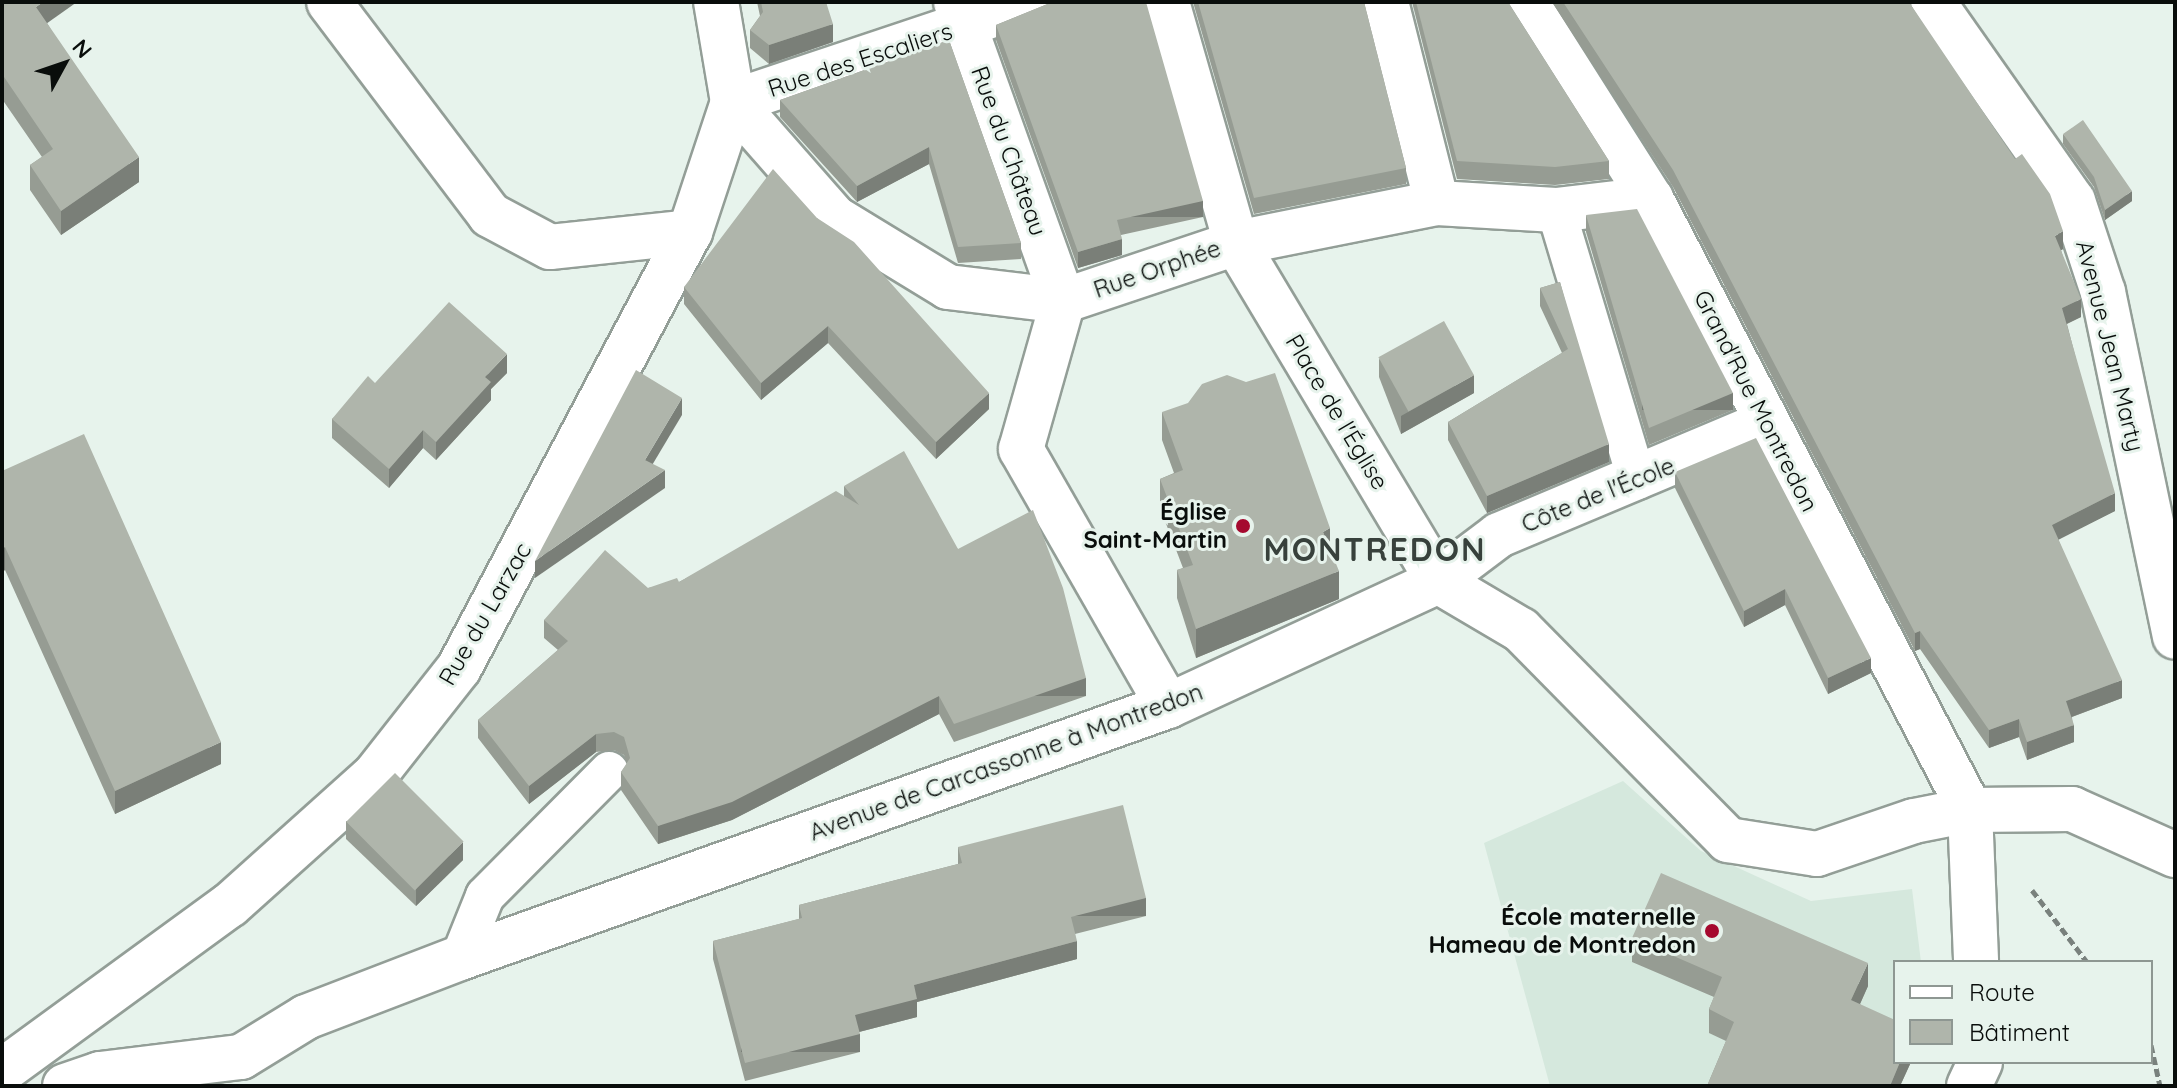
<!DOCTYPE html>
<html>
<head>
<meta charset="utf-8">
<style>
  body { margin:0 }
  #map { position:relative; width:2177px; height:1088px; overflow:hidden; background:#e7f3ec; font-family:Quicksand,sans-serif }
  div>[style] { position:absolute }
  .built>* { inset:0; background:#d5e8dd }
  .path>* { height:5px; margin-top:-2.5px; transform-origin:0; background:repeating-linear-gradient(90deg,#79817d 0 8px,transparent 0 12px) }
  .roads { filter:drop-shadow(2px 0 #939e97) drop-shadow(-2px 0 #939e97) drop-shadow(0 2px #939e97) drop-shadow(0 -2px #939e97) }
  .service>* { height:38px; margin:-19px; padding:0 19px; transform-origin:19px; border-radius:19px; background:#fff }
  .pedestrian>* { height:44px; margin:-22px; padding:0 22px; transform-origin:22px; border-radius:22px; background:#fff }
  .minor>* { height:44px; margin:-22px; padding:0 22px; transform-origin:22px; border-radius:22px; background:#fff }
  .tertiary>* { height:44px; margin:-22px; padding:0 22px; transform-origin:22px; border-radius:22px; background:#fff }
  .wall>* { inset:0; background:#969c93 }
  .shaded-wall>* { inset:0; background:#7a7f78; transform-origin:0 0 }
  .building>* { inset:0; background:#afb5ab; transform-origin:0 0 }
  .dots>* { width:22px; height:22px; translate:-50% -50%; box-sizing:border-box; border:4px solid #e7f3ec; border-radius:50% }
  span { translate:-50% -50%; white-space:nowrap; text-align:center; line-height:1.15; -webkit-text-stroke:6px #e7f3ec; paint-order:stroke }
  .street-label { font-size:24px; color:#090d0b }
  .poi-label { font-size:24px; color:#090d0b; font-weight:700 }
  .right { translate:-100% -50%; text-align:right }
  .district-label { font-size:32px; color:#38413c; font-weight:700; letter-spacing:2px }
  .frame { position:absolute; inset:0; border:4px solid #090d0b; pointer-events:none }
  .legend { position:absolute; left:1893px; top:960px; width:260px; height:104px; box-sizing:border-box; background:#e7f3ec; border:2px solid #8e9792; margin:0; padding:10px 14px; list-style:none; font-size:24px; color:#090d0b }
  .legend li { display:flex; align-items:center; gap:16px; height:40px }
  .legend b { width:40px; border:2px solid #8e9792 }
  .north { position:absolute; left:24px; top:24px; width:80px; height:80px; -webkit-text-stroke:6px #e7f3ec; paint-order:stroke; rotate:50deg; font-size:22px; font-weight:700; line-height:32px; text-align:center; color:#090d0b }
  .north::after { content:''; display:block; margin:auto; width:28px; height:36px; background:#090d0b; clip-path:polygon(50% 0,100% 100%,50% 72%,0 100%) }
</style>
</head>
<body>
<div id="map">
  <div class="built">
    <i style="clip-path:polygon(1623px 781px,1701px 851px,1811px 901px,1912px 889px,1921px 962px,1895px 962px,1895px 1062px,1900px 1086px,1550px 1086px,1484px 843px)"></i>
  </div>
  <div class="path">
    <i style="left:2032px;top:890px;width:91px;rotate:52.6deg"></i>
    <i style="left:2151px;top:1045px;width:42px;rotate:77.6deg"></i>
  </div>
  <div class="roads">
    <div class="service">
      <i style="left:1556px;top:210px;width:282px;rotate:73.3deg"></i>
      <i style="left:460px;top:958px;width:67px;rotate:-68deg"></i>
      <i style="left:485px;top:896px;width:176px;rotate:-45.2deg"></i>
    </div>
    <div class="pedestrian">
      <i style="left:956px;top:2px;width:318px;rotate:70.3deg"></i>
      <i style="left:1167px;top:2px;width:251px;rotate:74deg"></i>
      <i style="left:1386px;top:2px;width:207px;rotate:75.8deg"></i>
      <i style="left:733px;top:102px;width:315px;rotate:-18.5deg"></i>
    </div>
    <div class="minor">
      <i style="left:329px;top:2px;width:267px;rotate:52.9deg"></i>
      <i style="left:490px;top:215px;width:68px;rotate:28.1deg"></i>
      <i style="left:550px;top:247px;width:141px;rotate:-6.1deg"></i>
      <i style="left:1526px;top:2px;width:233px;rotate:57.6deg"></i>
      <i style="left:1651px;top:199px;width:689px;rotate:62.43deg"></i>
      <i style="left:1970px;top:810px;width:152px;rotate:87.7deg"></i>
      <i style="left:1933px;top:2px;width:243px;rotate:54.9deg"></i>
      <i style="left:2073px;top:201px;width:96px;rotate:71.8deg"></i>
      <i style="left:2103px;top:292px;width:352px;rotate:78.2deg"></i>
      <i style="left:733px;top:102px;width:154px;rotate:48.7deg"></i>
      <i style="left:835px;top:218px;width:132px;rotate:31.4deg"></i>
      <i style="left:948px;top:287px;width:116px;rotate:6.9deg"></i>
      <i style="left:1063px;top:301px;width:182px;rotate:-18.5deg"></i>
      <i style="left:1236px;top:243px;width:205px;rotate:-11.3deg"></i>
      <i style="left:1437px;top:203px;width:119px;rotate:3.4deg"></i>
      <i style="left:1556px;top:210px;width:96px;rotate:-6.6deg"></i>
      <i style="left:1236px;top:243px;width:394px;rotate:59.1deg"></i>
      <i style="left:1438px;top:581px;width:76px;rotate:-37deg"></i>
      <i style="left:1499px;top:535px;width:290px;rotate:-22.8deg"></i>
      <i style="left:1063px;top:301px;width:154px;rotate:105.8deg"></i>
      <i style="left:1021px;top:449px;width:296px;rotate:60.2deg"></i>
      <i style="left:241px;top:1057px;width:76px;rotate:-31.6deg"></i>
      <i style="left:306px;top:1017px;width:165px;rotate:-21deg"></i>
      <i style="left:460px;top:958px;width:752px;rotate:-19.59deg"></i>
      <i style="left:1168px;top:706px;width:298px;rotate:-24.8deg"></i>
      <i style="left:1438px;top:581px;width:96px;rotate:30.6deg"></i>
      <i style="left:1521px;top:630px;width:295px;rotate:45.4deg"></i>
      <i style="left:1728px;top:840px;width:90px;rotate:8.9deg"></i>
      <i style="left:1817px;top:854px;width:102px;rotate:-18.8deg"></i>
      <i style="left:1914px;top:821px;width:57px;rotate:-11.1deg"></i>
      <i style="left:1970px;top:810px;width:102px;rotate:-0.6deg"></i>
      <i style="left:2072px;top:809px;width:113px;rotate:24.1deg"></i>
      <i style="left:2px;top:1071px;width:282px;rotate:-36.1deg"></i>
      <i style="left:230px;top:905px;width:193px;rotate:-41.9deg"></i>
      <i style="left:374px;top:776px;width:137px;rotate:-51.8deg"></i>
      <i style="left:459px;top:668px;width:493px;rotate:-62.1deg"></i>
      <i style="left:690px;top:232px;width:137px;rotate:-71.7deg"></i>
      <i style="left:733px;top:102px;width:101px;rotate:-99.6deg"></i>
      <i style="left:1969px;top:1086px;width:26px;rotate:-65deg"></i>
    </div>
    <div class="tertiary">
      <i style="left:65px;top:1086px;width:37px;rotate:-19deg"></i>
      <i style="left:100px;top:1074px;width:142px;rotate:-6.9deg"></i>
    </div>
  </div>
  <div class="wall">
    <i style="clip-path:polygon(2px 2px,47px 23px,139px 182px,61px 235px,30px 190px,30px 165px,42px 157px,2px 99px)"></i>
    <i style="clip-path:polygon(757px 2px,826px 2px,833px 42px,769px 64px,750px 48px,750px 30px,760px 16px)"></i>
    <i style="clip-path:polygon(1193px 2px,1364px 2px,1406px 168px,1406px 184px,1254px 214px)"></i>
    <i style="clip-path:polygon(1412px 2px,1508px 2px,1609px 161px,1609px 179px,1555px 185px,1457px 179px)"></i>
    <i style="clip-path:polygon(1552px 2px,1909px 2px,2063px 249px,2061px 250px,2081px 317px,2067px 324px,2115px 511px,2058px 539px,2122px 698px,2072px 717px,2074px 742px,2027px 760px,2019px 737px,1989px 748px,1920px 649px,1915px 651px,1673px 187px)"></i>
    <i style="clip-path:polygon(1050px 3px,1203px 217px,1121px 235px,1122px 255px,1078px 268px,996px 40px,996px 25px)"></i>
    <i style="clip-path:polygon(949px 40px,1021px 243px,1021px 259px,958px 263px,929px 164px,857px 202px,780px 117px,780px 100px)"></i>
    <i style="clip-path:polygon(2063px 134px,2132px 201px,2105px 220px,2094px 187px,2063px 144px)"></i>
    <i style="clip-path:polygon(1586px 215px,1733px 410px,1649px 445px,1586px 232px)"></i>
    <i style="clip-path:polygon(817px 218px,989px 409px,936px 459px,828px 343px,761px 400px,684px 304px,684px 287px)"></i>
    <i style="clip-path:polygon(1560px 282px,1609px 462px,1487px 513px,1448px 440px,1448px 422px,1562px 353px,1540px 306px,1540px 288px)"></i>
    <i style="clip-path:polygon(1379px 359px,1474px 393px,1401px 434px,1379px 377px)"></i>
    <i style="clip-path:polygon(507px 373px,491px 389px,491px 400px,436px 460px,423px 448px,389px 488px,332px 438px,332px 419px,375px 383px)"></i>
    <i style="clip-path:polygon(1162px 412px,1330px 549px,1339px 599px,1196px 658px,1177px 598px,1177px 570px,1183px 568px,1160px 508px,1160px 479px,1174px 473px,1162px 440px)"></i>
    <i style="clip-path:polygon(2px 471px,221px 764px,115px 814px,5px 570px,2px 572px)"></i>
    <i style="clip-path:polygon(1675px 472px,1871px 673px,1828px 694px,1785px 605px,1744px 627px,1675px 488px)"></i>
    <i style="clip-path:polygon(844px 486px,958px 549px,1086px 696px,954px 742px,939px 714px,732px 820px,658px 844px,621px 790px,621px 772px,627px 764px,624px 755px,614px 750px,596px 752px,529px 804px,478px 738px,478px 720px,558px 650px,544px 638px,544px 620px,648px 588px,679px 582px,844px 496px)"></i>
    <i style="clip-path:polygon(346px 821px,463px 860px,416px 906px,346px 839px)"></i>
    <i style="clip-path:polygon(958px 847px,1146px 916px,1075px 934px,1077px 959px,917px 1002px,917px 1017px,859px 1032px,860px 1052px,745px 1081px,713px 959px,713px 941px,799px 919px,799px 905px,958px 864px)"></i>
    <i style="clip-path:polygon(1632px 938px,1868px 986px,1860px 1004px,1911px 1062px,1900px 1086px,1707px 1086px,1726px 1041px,1709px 1033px,1709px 1009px,1714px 997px,1632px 962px)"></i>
  </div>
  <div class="shaded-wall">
    <i style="clip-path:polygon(43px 2px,77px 2px,36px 31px,36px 7px)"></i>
    <i style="clip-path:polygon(833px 24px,833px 42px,769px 64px,769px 45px)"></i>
    <i style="clip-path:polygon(929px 147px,929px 164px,857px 202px,857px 186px)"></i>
    <i style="clip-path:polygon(139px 157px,139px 182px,61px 235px,61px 211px)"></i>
    <i style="clip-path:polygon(2132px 191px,2132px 201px,2105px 220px,2105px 210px)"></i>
    <i style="left:1203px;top:201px;width:16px;height:88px;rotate:90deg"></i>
    <i style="clip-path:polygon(2063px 231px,2063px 249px,2055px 254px,2055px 236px)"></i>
    <i style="clip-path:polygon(1122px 239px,1122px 255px,1078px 268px,1078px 252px)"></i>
    <i style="clip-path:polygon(2081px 299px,2081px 317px,2062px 326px,2062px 308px)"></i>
    <i style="clip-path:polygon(828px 326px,828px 343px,761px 400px,761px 383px)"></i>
    <i style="clip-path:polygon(507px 354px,507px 373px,491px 389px,491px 400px,436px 460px,436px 442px,485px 377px)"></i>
    <i style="clip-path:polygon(1474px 375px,1474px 393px,1401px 434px,1401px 416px)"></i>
    <i style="clip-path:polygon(989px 393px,989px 409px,936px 459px,936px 442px)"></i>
    <i style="left:1733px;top:393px;width:17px;height:91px;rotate:90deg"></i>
    <i style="clip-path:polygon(682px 398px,682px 415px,645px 477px,645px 460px)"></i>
    <i style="clip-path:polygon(423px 430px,423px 448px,389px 488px,389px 469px)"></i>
    <i style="clip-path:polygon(1609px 444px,1609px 462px,1487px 513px,1487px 496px)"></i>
    <i style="clip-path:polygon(665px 470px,665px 488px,535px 578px,535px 561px)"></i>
    <i style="clip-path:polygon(2115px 493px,2115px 511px,2052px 543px,2052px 525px)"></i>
    <i style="clip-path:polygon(1330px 528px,1330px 557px,1323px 532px)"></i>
    <i style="clip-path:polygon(5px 547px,5px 570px,2px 572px,2px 549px)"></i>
    <i style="clip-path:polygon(1339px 571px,1339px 599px,1196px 658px,1196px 629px)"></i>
    <i style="clip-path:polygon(1785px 589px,1785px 605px,1744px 627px,1744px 611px)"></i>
    <i style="clip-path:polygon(1920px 631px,1920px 649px,1915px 651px,1915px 633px)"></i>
    <i style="clip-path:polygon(1871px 658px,1871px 673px,1828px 694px,1828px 678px)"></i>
    <i style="left:1086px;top:678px;width:18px;height:140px;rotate:90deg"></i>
    <i style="clip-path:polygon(2122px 680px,2122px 698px,2066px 719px,2066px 701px)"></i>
    <i style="clip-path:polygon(939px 696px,939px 714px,732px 820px,658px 844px,658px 826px)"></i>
    <i style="clip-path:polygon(2019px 719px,2019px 737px,1989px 748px,1989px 730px)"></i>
    <i style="clip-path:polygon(2074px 725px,2074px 742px,2027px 760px,2027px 742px)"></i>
    <i style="clip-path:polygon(596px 734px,596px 752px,529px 804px,529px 786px)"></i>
    <i style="clip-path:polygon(221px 742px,221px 764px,115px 814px,115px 791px)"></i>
    <i style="clip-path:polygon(463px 842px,463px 860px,416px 906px,416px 888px)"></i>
    <i style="left:1146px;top:898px;width:18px;height:77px;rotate:90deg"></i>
    <i style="clip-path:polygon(1077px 941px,1077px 959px,917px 1002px,917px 1017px,855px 1033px,855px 1015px,914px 985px)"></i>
    <i style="clip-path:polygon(1868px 963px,1868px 986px,1851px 1024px,1851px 1000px)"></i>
    <i style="left:860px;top:1034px;width:18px;height:119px;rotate:90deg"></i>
    <i style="clip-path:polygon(1900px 1062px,1911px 1062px,1900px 1086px,1890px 1086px)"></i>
  </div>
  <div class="building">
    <i style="clip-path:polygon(2px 2px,43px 2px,36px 7px,139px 157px,61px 211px,30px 165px,53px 149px,2px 74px)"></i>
    <i style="clip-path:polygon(761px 2px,826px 2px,833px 24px,769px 45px,750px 30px,763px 12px)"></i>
    <i style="clip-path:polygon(1050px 2px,1146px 2px,1203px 201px,1117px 220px,1122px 239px,1078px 252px,996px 25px,1050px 3px)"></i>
    <i style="clip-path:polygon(1198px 2px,1364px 2px,1406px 168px,1254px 198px)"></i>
    <i style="clip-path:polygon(1416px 2px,1508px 2px,1609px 161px,1555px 167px,1457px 161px)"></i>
    <i style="clip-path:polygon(1563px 2px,1909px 2px,2015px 159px,2022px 154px,2050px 194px,2063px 231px,2055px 236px,2081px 299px,2062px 308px,2115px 493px,2052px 525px,2122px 680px,2066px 701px,2074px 725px,2027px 742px,2019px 719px,1989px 730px,1920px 631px,1915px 633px,1673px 170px)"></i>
    <i style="clip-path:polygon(949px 40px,1021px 243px,958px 247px,929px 147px,857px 186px,780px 100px)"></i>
    <i style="clip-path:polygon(2083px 120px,2132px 191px,2105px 210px,2094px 177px,2063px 134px)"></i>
    <i style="clip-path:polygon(773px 169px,817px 218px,854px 242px,989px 393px,936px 442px,828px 326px,761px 383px,684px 287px)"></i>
    <i style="clip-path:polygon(1637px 209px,1733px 393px,1649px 428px,1586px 215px)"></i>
    <i style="clip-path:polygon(1560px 282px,1609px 444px,1487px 496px,1448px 422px,1568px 349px,1540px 288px)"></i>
    <i style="clip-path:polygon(449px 302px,507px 354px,485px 377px,491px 382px,436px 442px,423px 430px,389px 469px,332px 419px,368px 376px,375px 383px)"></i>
    <i style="left:1444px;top:321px;width:62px;height:75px;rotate:61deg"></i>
    <i style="clip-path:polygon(636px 370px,682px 398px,645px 460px,665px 470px,535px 561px)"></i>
    <i style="clip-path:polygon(1275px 373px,1330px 528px,1323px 532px,1339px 571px,1196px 629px,1177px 570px,1193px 565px,1160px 479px,1183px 470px,1162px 412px,1188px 403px,1202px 384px,1227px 375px,1246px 382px)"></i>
    <i style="clip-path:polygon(84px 434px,221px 742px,115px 791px,5px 547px,2px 549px,2px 471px)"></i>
    <i style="clip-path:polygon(1756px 438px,1871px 658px,1828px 678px,1785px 589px,1744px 611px,1675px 472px)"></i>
    <i style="clip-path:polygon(904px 451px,958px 549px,1033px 510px,1063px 588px,1086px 678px,954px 724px,939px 696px,732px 802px,658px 826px,621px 772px,630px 758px,624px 737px,614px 732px,596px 734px,529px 786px,478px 720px,568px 641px,544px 620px,605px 550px,648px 588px,677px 578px,679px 582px,836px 491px,859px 505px,844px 486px)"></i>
    <i style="left:395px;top:773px;width:97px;height:69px;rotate:45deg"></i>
    <i style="clip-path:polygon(1123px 805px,1146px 898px,1071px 917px,1077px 941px,914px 985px,917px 999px,855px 1015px,860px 1034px,745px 1063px,713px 941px,802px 918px,799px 905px,962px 863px,958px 847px)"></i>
    <i style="clip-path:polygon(1661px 873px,1868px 963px,1851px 1000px,1895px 1020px,1895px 1062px,1900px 1062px,1890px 1086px,1707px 1086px,1734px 1022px,1709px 1009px,1722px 977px,1632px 938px)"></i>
  </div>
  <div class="dots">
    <i style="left:1243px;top:526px;background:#a50a2f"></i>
    <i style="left:1712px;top:931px;background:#a50a2f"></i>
  </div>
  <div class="street-label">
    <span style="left:860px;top:60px;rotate:-18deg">Rue des Escaliers</span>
    <span style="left:1009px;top:151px;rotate:70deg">Rue du Château</span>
    <span style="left:1157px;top:269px;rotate:-19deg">Rue Orphée</span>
    <span style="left:2110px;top:346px;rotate:76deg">Avenue Jean Marty</span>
    <span style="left:1756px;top:401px;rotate:63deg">Grand'Rue Montredon</span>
    <span style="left:1337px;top:412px;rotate:59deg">Place de l'Église</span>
    <span style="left:1598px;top:495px;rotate:-22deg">Côte de l'École</span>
    <span style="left:485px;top:614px;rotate:-60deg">Rue du Larzac</span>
    <span style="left:1006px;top:762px;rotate:-20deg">Avenue de Carcassonne à Montredon</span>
  </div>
  <div class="poi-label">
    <span class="right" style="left:1227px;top:526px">Église<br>Saint-Martin</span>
    <span class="right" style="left:1696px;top:931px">École maternelle<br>Hameau de Montredon</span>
  </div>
  <div class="district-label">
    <span style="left:1375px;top:549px">MONTREDON</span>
  </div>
  <div class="frame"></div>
  <ul class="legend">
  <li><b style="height:10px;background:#fff"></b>Route</li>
  <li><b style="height:22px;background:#afb5ab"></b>Bâtiment</li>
  </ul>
  <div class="north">N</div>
</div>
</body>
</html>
